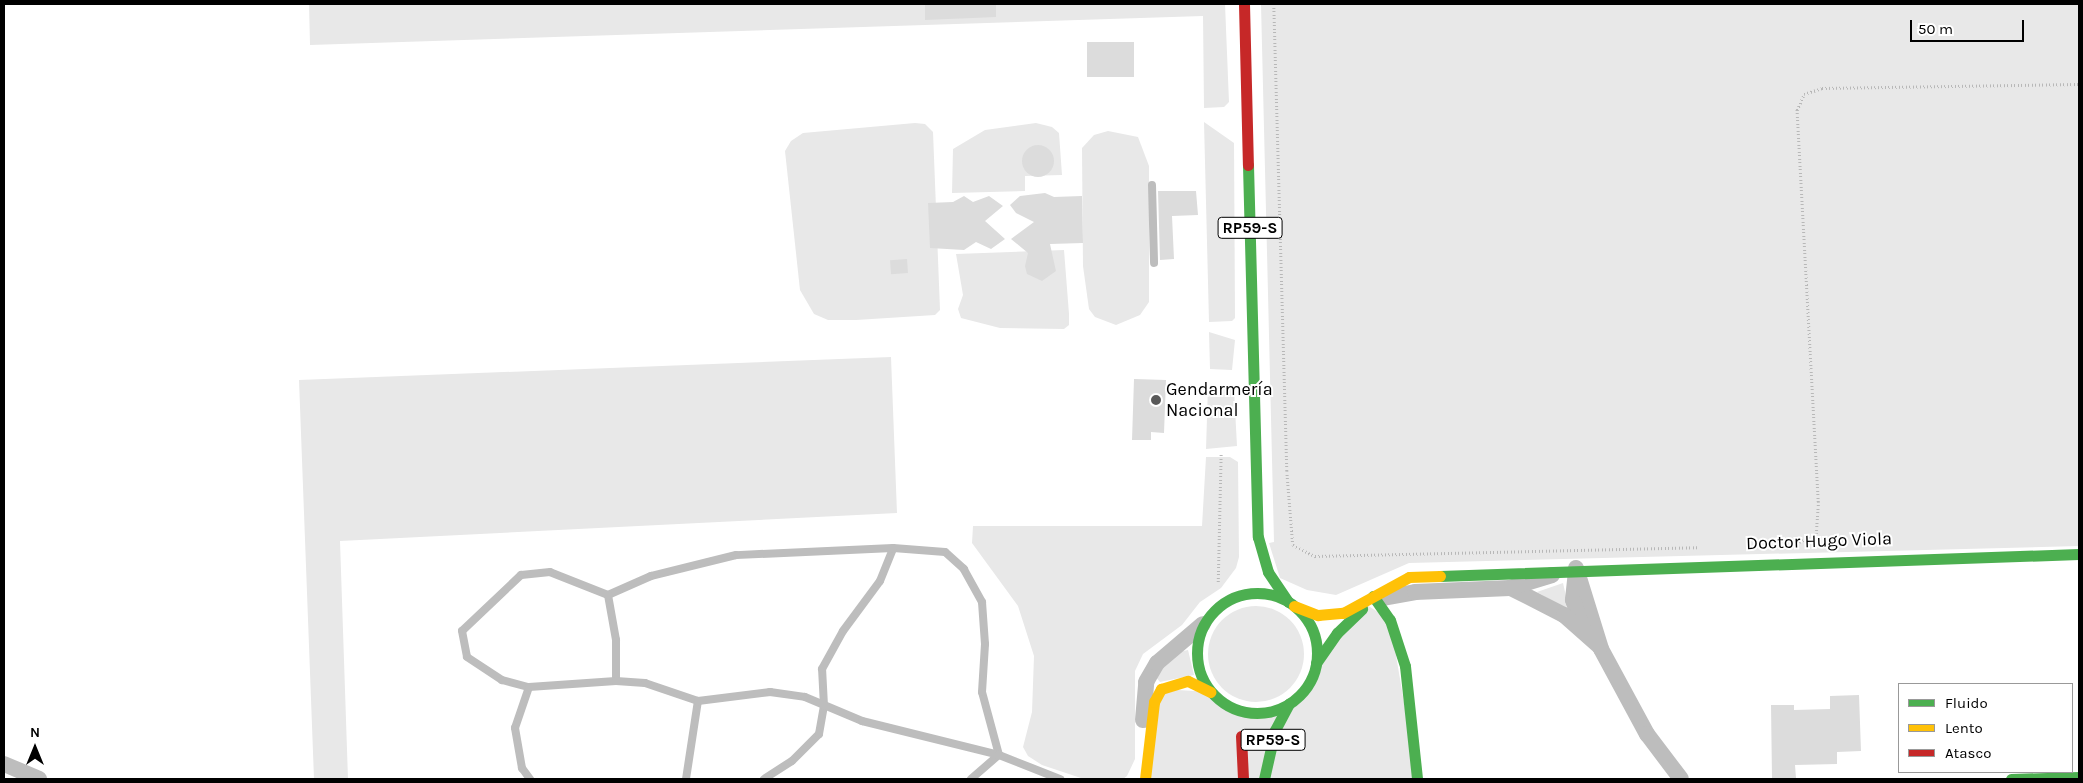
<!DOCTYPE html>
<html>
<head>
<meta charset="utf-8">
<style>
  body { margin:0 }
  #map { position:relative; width:2083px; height:783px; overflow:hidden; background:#fff; font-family:Karla,sans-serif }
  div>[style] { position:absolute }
  .green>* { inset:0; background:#e8e8e8 }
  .round { border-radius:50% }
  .building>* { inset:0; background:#dcdcdc; transform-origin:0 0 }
  .path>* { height:2.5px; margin-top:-1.25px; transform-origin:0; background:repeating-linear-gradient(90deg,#b8b8b8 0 1px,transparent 0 3.5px) }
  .lane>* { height:8px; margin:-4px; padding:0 4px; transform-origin:4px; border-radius:4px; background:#bdbdbd }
  .street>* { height:16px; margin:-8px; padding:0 8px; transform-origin:8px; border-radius:8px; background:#bdbdbd }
  .fast>* { height:11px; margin:-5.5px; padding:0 5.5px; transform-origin:5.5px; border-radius:5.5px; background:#4caf50 }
  .fast>.ring { margin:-5.5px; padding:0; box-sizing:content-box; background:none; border:11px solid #4caf50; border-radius:50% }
  .slow>* { height:11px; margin:-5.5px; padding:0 5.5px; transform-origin:5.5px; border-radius:5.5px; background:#ffc107 }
  .jam>* { height:11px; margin:-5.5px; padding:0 5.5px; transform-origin:5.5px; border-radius:5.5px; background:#c62828 }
  .dots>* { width:14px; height:14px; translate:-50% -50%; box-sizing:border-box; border:2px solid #fff; border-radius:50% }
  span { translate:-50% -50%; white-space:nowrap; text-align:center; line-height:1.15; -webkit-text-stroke:4px #fff; paint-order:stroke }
  .shield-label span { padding:1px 4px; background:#fff; border:1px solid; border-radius:4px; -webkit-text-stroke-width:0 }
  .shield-label { font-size:16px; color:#000; font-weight:700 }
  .poi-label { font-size:18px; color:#000 }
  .left { translate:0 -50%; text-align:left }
  .street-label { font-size:18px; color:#000 }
  .frame { position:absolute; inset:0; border:5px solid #000; pointer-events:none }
  .legend { position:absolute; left:1898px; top:683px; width:175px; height:90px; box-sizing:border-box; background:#fff; border:1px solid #999; margin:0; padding:6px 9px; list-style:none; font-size:15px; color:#000 }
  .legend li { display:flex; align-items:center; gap:10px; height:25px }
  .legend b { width:25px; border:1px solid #999 }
  .north { position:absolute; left:10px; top:723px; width:50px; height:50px; -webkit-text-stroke:4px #fff; paint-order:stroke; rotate:0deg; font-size:14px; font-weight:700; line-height:20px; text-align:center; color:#000 }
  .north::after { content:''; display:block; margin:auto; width:18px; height:22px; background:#000; clip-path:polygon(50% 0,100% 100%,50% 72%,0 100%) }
  .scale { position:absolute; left:1910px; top:20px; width:114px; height:22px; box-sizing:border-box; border:2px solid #000; border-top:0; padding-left:6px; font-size:15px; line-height:18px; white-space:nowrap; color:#000; -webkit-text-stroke:4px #fff; paint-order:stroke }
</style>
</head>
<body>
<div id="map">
  <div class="green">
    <i style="clip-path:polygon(309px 4px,1225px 4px,1229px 102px,1224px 107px,1204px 108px,1203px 16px,310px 45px)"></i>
    <i style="clip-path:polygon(1261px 4px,2079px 4px,2079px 546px,1409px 563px,1336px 595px,1307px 590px,1280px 578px,1269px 543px,1274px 542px)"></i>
    <i style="clip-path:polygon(1204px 122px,1234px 143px,1235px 318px,1232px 321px,1209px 322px)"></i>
    <i style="clip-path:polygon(915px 123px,925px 124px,933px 132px,940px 310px,935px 315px,856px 320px,828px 320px,814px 314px,800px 290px,785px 151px,791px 141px,803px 133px)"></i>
    <i style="clip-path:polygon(1036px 123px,1052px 127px,1059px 133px,1062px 175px,1025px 176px,1025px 191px,952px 193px,953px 149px,985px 130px)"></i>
    <i style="clip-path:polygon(1108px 131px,1138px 137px,1149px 166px,1149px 302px,1140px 315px,1116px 325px,1095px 317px,1089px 309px,1083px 266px,1082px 148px,1094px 135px)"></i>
    <i style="clip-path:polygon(1064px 250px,1069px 314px,1069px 325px,1064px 329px,1000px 328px,961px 318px,958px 309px,963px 295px,956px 254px)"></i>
    <i style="clip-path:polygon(1209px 332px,1235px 340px,1232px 370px,1210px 369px)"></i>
    <i style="clip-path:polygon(891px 357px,897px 513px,340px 541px,348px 779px,314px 779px,299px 380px)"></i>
    <i style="clip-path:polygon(1229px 386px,1234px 390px,1237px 446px,1206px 449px,1208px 387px)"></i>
    <i style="clip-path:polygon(1206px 457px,1230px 457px,1238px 462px,1239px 557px,1236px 568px,1221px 588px,1200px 602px,1182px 625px,1143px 654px,1135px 671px,1135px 759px,1127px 776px,1123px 779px,1084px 779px,1042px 765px,1028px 756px,1023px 747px,1032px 712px,1034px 656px,1018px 606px,972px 543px,973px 526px,1202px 526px)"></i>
    <i style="clip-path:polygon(1563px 583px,1568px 605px,1565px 608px,1537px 592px)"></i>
    <i style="clip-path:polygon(1367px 605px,1390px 620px,1417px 779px,1145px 779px,1161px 689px,1211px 692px,1239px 711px,1273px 711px,1302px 693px,1316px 663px)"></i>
    <i class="round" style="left:1208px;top:606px;width:96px;height:96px"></i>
    <i style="clip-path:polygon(1188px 650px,1194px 675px,1160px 682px,1155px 676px,1179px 652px)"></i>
  </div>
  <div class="building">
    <i style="clip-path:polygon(925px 4px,996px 4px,996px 17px,925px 20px)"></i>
    <i style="left:1087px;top:42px;width:47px;height:35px"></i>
    <i class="round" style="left:1022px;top:145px;width:32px;height:32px"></i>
    <i style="clip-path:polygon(1158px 191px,1196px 191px,1198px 215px,1172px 216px,1174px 259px,1160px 260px)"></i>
    <i style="clip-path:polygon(1045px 193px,1054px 197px,1082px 196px,1083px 243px,1050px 244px,1056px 271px,1042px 281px,1027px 274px,1025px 266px,1028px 253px,1011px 239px,1034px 222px,1016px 213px,1010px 205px,1020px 196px)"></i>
    <i style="clip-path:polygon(964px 196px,973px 202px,989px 196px,1003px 206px,985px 221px,1005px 239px,991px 249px,976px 242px,964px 250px,930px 248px,928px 203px,953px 202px)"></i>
    <i style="left:907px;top:259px;width:14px;height:17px;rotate:86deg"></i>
    <i style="clip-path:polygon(1134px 379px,1166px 380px,1164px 433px,1151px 432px,1151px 440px,1132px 440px)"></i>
    <i style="clip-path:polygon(1859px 695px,1861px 751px,1837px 752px,1837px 764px,1795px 765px,1796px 778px,1772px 778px,1771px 705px,1794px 705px,1794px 710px,1830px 709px,1830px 696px)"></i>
  </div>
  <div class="path">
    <i style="left:1274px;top:4px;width:467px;rotate:88.4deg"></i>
    <i style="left:1287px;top:471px;width:74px;rotate:85.4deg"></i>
    <i style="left:1293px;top:545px;width:25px;rotate:27deg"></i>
    <i style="left:1315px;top:556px;width:383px;rotate:-1.3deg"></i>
    <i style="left:1793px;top:545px;width:25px;rotate:-26deg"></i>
    <i style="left:1816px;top:534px;width:32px;rotate:-86deg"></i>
    <i style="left:1818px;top:502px;width:393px;rotate:-93.1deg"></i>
    <i style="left:1797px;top:110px;width:17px;rotate:-66deg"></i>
    <i style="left:1804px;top:94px;width:19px;rotate:-18deg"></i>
    <i style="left:1822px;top:88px;width:257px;rotate:-0.9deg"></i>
    <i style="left:1218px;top:582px;width:129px;rotate:-88.7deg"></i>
  </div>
  <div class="lane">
    <i style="left:1152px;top:185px;width:78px;rotate:88.5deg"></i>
    <i style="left:608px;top:595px;width:46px;rotate:79.9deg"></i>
    <i style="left:616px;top:640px;width:41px;rotate:90deg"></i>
    <i style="left:529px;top:687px;width:43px;rotate:108.9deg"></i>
    <i style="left:515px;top:728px;width:41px;rotate:80.1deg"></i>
    <i style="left:522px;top:768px;width:14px;rotate:54deg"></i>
    <i style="left:686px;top:779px;width:79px;rotate:-81.3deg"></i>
    <i style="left:764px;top:779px;width:33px;rotate:-33deg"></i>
    <i style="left:792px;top:761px;width:38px;rotate:-45deg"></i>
    <i style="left:819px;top:734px;width:28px;rotate:-80deg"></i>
    <i style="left:824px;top:706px;width:37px;rotate:-93deg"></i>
    <i style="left:822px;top:669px;width:43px;rotate:-61.1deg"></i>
    <i style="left:843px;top:631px;width:62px;rotate:-53.5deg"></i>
    <i style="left:880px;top:581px;width:35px;rotate:-68deg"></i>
    <i style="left:971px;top:779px;width:37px;rotate:-41deg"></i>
    <i style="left:999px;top:755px;width:65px;rotate:-105.1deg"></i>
    <i style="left:982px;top:692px;width:48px;rotate:-86.4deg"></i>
    <i style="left:985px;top:644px;width:42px;rotate:-94.1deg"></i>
    <i style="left:982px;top:602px;width:38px;rotate:-119deg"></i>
    <i style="left:964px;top:569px;width:25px;rotate:-138deg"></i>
    <i style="left:945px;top:552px;width:52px;rotate:-175.6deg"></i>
    <i style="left:893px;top:548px;width:157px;rotate:177.4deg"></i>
    <i style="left:736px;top:555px;width:88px;rotate:166.1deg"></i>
    <i style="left:651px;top:576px;width:47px;rotate:156.2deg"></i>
    <i style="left:608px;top:595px;width:62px;rotate:-158.4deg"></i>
    <i style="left:550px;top:572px;width:29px;rotate:174deg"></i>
    <i style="left:521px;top:575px;width:81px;rotate:136.5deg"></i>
    <i style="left:462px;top:631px;width:26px;rotate:79deg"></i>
    <i style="left:467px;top:657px;width:42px;rotate:33.3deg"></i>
    <i style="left:502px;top:680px;width:28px;rotate:15deg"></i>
    <i style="left:529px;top:687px;width:87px;rotate:-3.9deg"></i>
    <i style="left:616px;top:681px;width:29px;rotate:4deg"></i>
    <i style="left:645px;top:683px;width:56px;rotate:18.8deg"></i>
    <i style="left:698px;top:701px;width:73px;rotate:-7.1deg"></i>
    <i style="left:770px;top:692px;width:35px;rotate:8deg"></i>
    <i style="left:805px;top:697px;width:62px;rotate:22.8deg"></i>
    <i style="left:862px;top:721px;width:141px;rotate:13.9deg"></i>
    <i style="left:999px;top:755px;width:66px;rotate:21.5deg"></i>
  </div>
  <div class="street">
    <i style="left:1576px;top:568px;width:85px;rotate:72.8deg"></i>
    <i style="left:1601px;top:649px;width:97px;rotate:61.6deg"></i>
    <i style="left:1647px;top:734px;width:56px;rotate:52.9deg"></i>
    <i style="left:1576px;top:571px;width:29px;rotate:96deg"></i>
    <i style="left:1573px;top:600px;width:31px;rotate:71deg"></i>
    <i style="left:1511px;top:588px;width:59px;rotate:27deg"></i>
    <i style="left:1564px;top:615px;width:48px;rotate:41.6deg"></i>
    <i style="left:1382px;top:598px;width:34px;rotate:-10deg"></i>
    <i style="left:1415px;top:592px;width:95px;rotate:-2.4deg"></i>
    <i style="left:1510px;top:588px;width:44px;rotate:-17.2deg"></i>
    <i style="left:1143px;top:720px;width:38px;rotate:-85deg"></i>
    <i style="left:1146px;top:682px;width:22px;rotate:-60deg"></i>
    <i style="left:1157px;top:663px;width:60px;rotate:-40.3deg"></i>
    <i style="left:4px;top:764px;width:38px;rotate:23deg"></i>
  </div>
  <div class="fast">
    <i style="left:1248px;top:165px;width:372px;rotate:88.5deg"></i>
    <i style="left:1258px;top:537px;width:36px;rotate:74deg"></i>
    <i style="left:1268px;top:572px;width:36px;rotate:56deg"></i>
    <i style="left:1440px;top:576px;width:639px;rotate:-1.97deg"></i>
    <i class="ring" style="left:1197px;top:593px;width:109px;height:109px"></i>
    <i style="left:1373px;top:596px;width:29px;rotate:55deg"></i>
    <i style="left:1390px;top:620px;width:48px;rotate:71.9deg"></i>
    <i style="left:1405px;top:666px;width:114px;rotate:83.9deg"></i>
    <i style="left:1316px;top:663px;width:37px;rotate:-55deg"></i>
    <i style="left:1337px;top:633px;width:35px;rotate:-44deg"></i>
    <i style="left:1264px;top:779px;width:50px;rotate:-77.3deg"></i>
    <i style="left:1275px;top:730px;width:30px;rotate:-62deg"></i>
    <i style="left:2011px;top:779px;width:68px;rotate:-1.7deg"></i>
  </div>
  <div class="slow">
    <i style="left:1294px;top:606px;width:26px;rotate:21deg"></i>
    <i style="left:1318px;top:615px;width:25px;rotate:-5deg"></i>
    <i style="left:1343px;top:613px;width:75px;rotate:-28.6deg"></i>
    <i style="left:1409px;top:577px;width:31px;rotate:-2deg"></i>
    <i style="left:1145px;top:779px;width:78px;rotate:-83.3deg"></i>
    <i style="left:1154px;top:702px;width:15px;rotate:-62deg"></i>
    <i style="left:1161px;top:689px;width:28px;rotate:-17deg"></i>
    <i style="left:1188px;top:681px;width:25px;rotate:26deg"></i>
  </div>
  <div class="jam">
    <i style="left:1244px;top:4px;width:161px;rotate:88.6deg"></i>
    <i style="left:1241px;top:736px;width:43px;rotate:87.3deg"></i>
  </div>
  <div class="dots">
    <i style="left:1156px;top:400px;background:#595959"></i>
  </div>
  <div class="shield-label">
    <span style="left:1250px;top:228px">RP59-S</span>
    <span style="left:1273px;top:740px">RP59-S</span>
  </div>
  <div class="poi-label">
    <span class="left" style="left:1166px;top:400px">Gendarmería<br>Nacional</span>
  </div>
  <div class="street-label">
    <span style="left:1819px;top:541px;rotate:-2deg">Doctor Hugo Viola</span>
  </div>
  <div class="frame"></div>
  <ul class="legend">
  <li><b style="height:6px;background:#4caf50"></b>Fluido</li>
  <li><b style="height:6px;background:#ffc107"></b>Lento</li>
  <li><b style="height:6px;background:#c62828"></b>Atasco</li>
  </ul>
  <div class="north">N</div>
  <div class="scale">50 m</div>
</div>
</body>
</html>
